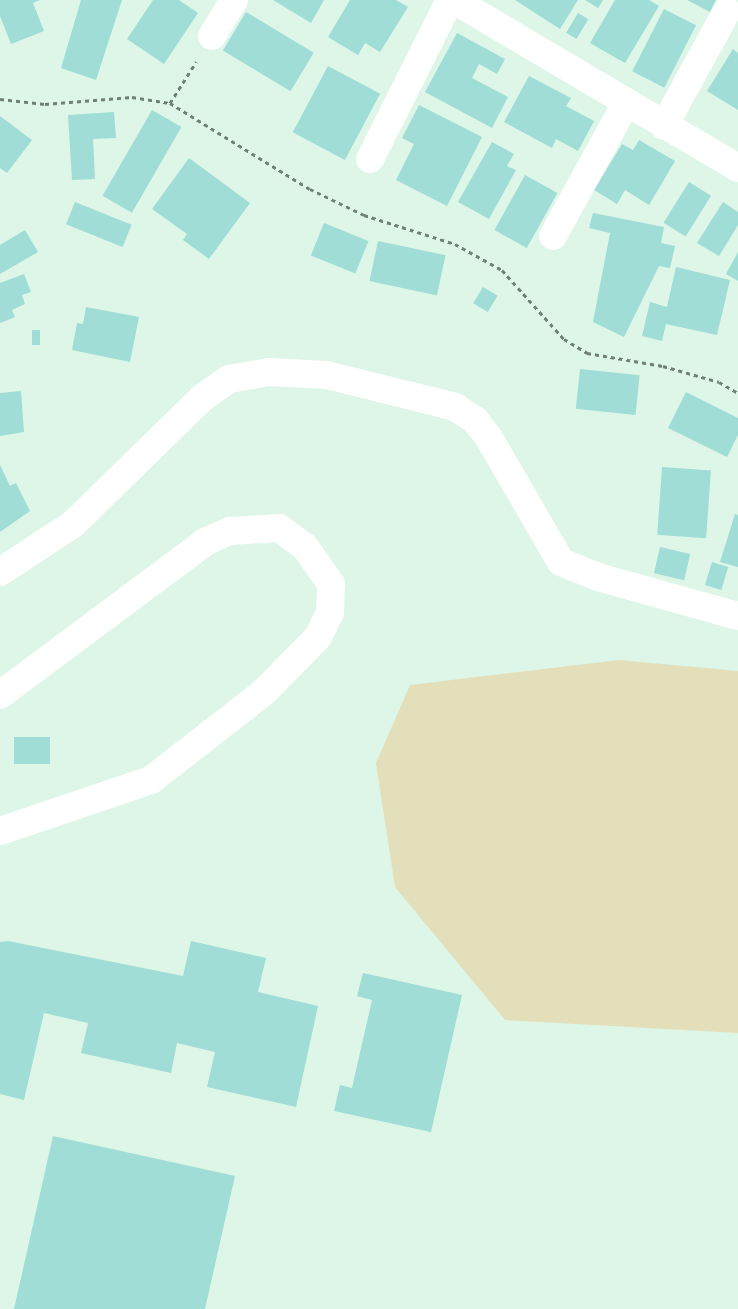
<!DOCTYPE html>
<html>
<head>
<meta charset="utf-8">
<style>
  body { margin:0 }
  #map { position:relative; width:738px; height:1309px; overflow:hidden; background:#ddf6e7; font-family:Rubik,sans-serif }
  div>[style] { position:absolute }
  .green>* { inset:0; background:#e3dfbb }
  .building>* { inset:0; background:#9fddd6; transform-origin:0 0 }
  .path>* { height:3px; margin-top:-1.5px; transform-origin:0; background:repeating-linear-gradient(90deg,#708077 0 4px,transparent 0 8px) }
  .minor>* { height:28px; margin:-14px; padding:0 14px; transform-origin:14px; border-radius:14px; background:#fff }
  span { translate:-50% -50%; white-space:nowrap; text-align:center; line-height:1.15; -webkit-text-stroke:4.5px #f5fff9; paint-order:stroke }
</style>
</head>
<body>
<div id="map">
  <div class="green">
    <i style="clip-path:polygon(619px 660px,738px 671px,738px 1033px,505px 1020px,395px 887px,376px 763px,410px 685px)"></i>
  </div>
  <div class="building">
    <i style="clip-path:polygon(0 0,40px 0,33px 3px,44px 31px,11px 44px,0 16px)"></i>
    <i style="clip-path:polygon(81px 0,122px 0,96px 80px,61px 68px)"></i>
    <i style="clip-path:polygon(153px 0,179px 0,198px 13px,164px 64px,127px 39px)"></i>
    <i style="clip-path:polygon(273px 0,324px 0,311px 23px)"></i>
    <i style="clip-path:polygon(350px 0,396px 0,408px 7px,380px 52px,365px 43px,358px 55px,328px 37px)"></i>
    <i style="clip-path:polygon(515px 0,578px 0,560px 29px)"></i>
    <i style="clip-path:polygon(585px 0,603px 0,598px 8px)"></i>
    <i style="clip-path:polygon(615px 0,649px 0,659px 6px,625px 63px,590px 43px)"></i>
    <i style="clip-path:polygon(687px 0,716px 0,710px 12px)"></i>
    <i style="left:664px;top:9px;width:36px;height:70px;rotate:27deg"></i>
    <i style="left:246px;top:12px;width:79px;height:45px;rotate:31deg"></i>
    <i style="left:578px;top:13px;width:12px;height:23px;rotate:31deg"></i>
    <i style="clip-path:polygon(457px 33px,505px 59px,497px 74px,479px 64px,472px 78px,508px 97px,492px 128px,425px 92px)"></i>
    <i style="clip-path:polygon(733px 49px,738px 53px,738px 110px,707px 91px)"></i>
    <i style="left:328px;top:66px;width:59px;height:75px;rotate:28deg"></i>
    <i style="clip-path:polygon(529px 76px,571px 98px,566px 106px,594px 121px,578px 151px,556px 139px,552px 148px,504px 122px)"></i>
    <i style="clip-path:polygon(419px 105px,482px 137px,447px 206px,396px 180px,414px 144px,402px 138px)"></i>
    <i style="left:152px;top:110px;width:34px;height:99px;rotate:30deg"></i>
    <i style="clip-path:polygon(114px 112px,116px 138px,93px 139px,95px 179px,72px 180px,68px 115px)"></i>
    <i style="clip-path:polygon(0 116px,32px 140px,7px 173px,0 168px)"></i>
    <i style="clip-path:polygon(639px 140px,675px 161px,649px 205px,625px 190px,617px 204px,594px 190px,622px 144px,633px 150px)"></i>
    <i style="clip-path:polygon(492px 142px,514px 154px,507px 166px,516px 170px,489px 219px,458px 202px)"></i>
    <i style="clip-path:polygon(189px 158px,250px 203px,209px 259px,183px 240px,187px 234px,152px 209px)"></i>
    <i style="left:525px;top:175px;width:37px;height:63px;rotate:29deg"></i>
    <i style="left:689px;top:182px;width:26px;height:48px;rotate:32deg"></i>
    <i style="left:75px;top:202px;width:61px;height:24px;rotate:22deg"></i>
    <i style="clip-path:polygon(723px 202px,738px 212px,738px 225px,719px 256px,697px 243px)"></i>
    <i style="clip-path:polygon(593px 213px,664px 227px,661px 243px,675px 246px,670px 268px,659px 266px,624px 337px,593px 322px,610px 233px,589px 228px)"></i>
    <i style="left:324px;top:223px;width:48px;height:35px;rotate:22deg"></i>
    <i style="clip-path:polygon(25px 230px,38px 252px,0 274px,0 245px)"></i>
    <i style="left:378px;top:241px;width:69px;height:41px;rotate:12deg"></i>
    <i style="clip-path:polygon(738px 252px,738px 281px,726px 274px)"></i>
    <i style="clip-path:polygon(676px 267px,730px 280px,717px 335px,666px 324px,662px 341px,642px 336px,650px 302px,667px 307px)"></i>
    <i style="clip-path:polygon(24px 274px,31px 292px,22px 295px,25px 304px,12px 310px,15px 317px,0 323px,0 283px)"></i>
    <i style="left:483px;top:287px;width:17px;height:19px;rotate:31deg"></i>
    <i style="clip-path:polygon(86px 307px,139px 317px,130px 362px,72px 350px,77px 323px,83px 324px)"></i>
    <i style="left:32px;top:330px;width:8px;height:15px"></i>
    <i style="left:580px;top:369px;width:60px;height:40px;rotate:6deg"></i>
    <i style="clip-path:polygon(21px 391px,24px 432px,0 436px,0 393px)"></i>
    <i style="clip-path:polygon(686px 392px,738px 418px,738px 435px,727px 457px,668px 428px)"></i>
    <i style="clip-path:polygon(0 465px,10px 486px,16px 483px,30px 511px,0 532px)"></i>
    <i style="left:662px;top:467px;width:49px;height:68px;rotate:4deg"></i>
    <i style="clip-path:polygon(735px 514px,738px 515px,738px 567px,720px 562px)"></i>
    <i style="left:660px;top:547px;width:31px;height:27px;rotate:13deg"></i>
    <i style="left:712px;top:562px;width:17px;height:24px;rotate:17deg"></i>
    <i style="left:14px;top:737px;width:36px;height:27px"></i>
    <i style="clip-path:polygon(8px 941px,183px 976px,191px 941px,266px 958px,258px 992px,318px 1006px,296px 1107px,207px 1087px,215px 1052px,177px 1043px,171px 1073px,81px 1053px,88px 1023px,44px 1013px,24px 1100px,0 1094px,0 942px)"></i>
    <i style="clip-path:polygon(363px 973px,462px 995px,431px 1132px,334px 1111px,340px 1085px,352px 1088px,372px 1000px,357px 996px)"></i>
    <i style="clip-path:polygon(53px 1136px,235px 1176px,205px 1309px,14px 1309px)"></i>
  </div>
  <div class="path">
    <i style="left:0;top:99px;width:45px;rotate:6.3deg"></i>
    <i style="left:45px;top:104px;width:87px;rotate:-4.6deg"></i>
    <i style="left:132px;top:97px;width:38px;rotate:9deg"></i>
    <i style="left:170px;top:103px;width:164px;rotate:31.6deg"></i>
    <i style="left:310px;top:189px;width:60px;rotate:25.7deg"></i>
    <i style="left:364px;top:215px;width:96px;rotate:17.7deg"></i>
    <i style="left:455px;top:244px;width:54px;rotate:29deg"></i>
    <i style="left:502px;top:270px;width:93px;rotate:48.1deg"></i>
    <i style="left:564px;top:339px;width:27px;rotate:31deg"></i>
    <i style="left:587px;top:353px;width:77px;rotate:9.7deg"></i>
    <i style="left:663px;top:366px;width:58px;rotate:15.9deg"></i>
    <i style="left:719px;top:382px;width:22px;rotate:30deg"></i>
    <i style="left:170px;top:103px;width:49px;rotate:-57.6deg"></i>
  </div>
  <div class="minor">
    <i style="left:454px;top:0;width:330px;rotate:30.6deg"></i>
    <i style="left:212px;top:36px;width:42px;rotate:-58.6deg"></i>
    <i style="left:664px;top:126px;width:131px;rotate:-61.3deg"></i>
    <i style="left:370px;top:159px;width:178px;rotate:-63.3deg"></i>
    <i style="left:553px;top:236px;width:152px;rotate:-61.2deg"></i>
    <i style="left:0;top:572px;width:87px;rotate:-33.3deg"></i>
    <i style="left:73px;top:524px;width:180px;rotate:-44.3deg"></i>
    <i style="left:202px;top:398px;width:33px;rotate:-35deg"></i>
    <i style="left:229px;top:379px;width:40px;rotate:-10deg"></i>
    <i style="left:268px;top:372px;width:59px;rotate:2.9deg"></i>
    <i style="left:327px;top:375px;width:132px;rotate:14deg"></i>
    <i style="left:455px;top:407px;width:24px;rotate:33deg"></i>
    <i style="left:475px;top:420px;width:23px;rotate:52deg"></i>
    <i style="left:489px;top:438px;width:143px;rotate:59.9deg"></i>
    <i style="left:561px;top:562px;width:40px;rotate:22deg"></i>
    <i style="left:598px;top:577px;width:145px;rotate:15.6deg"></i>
    <i style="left:0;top:695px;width:256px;rotate:-36.7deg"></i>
    <i style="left:205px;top:542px;width:27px;rotate:-24deg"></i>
    <i style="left:230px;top:531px;width:49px;rotate:-3.5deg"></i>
    <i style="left:279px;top:528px;width:32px;rotate:36deg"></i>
    <i style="left:305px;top:547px;width:45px;rotate:54.9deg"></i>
    <i style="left:331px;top:584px;width:29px;rotate:92deg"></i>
    <i style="left:330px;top:613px;width:27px;rotate:117deg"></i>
    <i style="left:318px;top:637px;width:77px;rotate:134.5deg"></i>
    <i style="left:264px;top:692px;width:143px;rotate:142.1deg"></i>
    <i style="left:151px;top:780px;width:159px;rotate:161.3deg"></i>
  </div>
</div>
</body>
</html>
